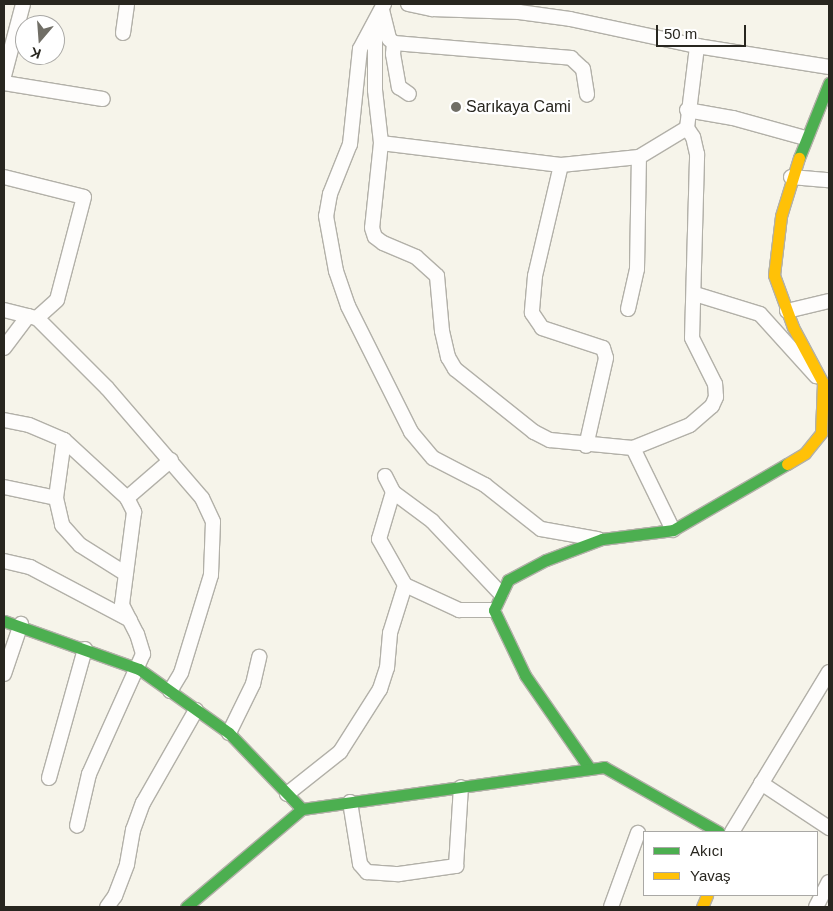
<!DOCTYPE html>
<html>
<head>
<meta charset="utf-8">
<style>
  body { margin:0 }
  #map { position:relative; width:833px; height:911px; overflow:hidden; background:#f6f4ea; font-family:Helvetica,sans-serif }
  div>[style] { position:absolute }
  .roads { filter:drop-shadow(1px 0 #b2b0a8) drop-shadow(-1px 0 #b2b0a8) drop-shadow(0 1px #b2b0a8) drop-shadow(0 -1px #b2b0a8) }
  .street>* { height:14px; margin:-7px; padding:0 7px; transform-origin:7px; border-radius:7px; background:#fefdfc }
  .fast>* { height:11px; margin:-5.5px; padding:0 5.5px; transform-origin:5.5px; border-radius:5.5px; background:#4caf50 }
  .slow>* { height:11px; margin:-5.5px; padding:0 5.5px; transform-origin:5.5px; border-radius:5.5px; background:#ffc107 }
  .dots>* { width:14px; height:14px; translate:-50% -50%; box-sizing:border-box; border:2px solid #fff; border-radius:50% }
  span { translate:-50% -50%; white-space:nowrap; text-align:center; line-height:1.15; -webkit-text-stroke:4.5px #fff; paint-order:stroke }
  .poi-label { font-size:16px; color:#28261f }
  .left { translate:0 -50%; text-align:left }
  .frame { position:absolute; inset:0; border:5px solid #28261f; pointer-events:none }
  .legend { position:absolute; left:643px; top:831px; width:175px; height:65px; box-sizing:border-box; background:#fff; border:1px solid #a9a8a5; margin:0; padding:6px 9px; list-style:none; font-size:15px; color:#28261f }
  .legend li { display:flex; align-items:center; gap:10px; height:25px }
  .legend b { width:25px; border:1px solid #a9a8a5 }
  .north { position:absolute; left:15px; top:15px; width:50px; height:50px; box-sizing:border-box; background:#fff; border:1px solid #a9a8a5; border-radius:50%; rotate:198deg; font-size:14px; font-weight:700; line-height:20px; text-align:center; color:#28261f }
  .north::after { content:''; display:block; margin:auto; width:18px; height:22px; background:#706e66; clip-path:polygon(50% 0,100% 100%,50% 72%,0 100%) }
  .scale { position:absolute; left:656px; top:25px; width:90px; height:22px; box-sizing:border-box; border:2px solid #28261f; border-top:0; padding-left:6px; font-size:15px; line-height:18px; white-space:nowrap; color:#28261f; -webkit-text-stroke:4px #fff; paint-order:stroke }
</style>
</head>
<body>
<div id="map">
  <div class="roads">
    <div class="street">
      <i style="left:384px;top:4px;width:51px;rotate:118.1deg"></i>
      <i style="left:360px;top:49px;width:96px;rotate:96deg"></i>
      <i style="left:350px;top:144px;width:54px;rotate:111.8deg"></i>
      <i style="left:330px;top:194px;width:22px;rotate:100deg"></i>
      <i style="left:326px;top:216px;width:56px;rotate:79.7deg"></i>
      <i style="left:336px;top:271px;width:37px;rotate:71deg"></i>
      <i style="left:348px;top:306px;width:141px;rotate:63.4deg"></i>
      <i style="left:411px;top:432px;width:34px;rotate:50deg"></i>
      <i style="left:433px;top:458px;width:59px;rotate:27.4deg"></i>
      <i style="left:485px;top:485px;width:71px;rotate:38.2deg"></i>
      <i style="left:541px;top:529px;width:58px;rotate:10deg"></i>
      <i style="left:408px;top:4px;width:25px;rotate:12deg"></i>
      <i style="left:432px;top:9px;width:87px;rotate:2deg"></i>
      <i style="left:519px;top:12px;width:51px;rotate:7.8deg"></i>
      <i style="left:570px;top:19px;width:130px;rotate:12deg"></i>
      <i style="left:697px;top:46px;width:134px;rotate:9deg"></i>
      <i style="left:382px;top:10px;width:30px;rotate:76deg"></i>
      <i style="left:389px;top:39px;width:6px;rotate:39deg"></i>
      <i style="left:394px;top:43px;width:11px;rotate:95deg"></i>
      <i style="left:393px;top:54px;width:34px;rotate:80deg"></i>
      <i style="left:399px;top:87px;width:12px;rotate:35deg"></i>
      <i style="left:375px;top:25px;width:65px;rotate:90deg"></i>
      <i style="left:375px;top:90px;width:53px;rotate:83.5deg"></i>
      <i style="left:381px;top:143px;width:181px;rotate:7deg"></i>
      <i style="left:561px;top:165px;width:78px;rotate:-5.9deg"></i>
      <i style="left:639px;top:157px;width:56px;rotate:-31.1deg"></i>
      <i style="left:687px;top:128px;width:83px;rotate:-83deg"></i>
      <i style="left:123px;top:33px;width:29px;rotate:-82deg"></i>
      <i style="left:394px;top:43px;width:178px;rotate:4.8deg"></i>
      <i style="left:571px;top:58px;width:16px;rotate:43deg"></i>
      <i style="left:583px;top:69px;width:26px;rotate:81deg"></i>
      <i style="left:4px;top:76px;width:74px;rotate:-75.2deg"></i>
      <i style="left:4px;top:83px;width:100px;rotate:9.2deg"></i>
      <i style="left:687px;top:110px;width:47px;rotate:9.9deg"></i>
      <i style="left:733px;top:118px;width:75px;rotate:15.5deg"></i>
      <i style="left:381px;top:143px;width:85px;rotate:96deg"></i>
      <i style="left:372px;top:228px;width:9px;rotate:72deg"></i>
      <i style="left:375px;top:237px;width:10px;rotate:37deg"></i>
      <i style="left:383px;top:243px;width:36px;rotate:23deg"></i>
      <i style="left:416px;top:257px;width:28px;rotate:42deg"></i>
      <i style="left:437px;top:276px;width:55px;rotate:84.8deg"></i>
      <i style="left:442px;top:331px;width:27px;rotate:77deg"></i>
      <i style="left:448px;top:357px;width:14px;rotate:60deg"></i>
      <i style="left:455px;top:369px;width:101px;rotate:38.6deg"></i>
      <i style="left:534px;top:432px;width:18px;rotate:27deg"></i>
      <i style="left:550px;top:440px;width:83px;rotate:5.5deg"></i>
      <i style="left:633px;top:448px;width:61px;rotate:-22deg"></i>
      <i style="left:690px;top:425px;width:29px;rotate:-41deg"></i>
      <i style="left:712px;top:406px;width:10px;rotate:-66deg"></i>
      <i style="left:716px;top:397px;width:13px;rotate:-94deg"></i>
      <i style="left:715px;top:384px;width:51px;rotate:-116.6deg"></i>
      <i style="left:692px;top:338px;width:184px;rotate:-88.4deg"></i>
      <i style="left:697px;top:154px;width:17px;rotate:-103deg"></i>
      <i style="left:693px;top:137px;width:11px;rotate:-124deg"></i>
      <i style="left:561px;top:165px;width:114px;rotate:103.2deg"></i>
      <i style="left:535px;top:276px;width:37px;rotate:95deg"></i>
      <i style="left:532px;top:313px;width:18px;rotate:56deg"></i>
      <i style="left:542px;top:328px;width:64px;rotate:18.2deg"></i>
      <i style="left:603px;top:348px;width:10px;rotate:73deg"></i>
      <i style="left:606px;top:358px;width:90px;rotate:102.8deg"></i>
      <i style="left:4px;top:177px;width:82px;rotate:14deg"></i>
      <i style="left:84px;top:197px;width:106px;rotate:104.7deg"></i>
      <i style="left:57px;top:300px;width:27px;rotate:138deg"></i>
      <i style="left:791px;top:177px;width:38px;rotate:5deg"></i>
      <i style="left:695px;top:294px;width:68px;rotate:17.1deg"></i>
      <i style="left:760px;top:314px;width:84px;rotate:47.9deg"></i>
      <i style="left:628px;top:309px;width:41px;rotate:-77.3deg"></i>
      <i style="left:637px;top:269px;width:112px;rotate:-89deg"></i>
      <i style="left:4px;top:310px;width:34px;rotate:14deg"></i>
      <i style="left:37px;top:318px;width:99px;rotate:45deg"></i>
      <i style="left:107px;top:388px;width:145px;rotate:49.2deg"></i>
      <i style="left:202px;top:498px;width:26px;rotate:65deg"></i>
      <i style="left:213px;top:522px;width:53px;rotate:92.2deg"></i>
      <i style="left:211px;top:575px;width:102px;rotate:107deg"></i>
      <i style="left:181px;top:673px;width:21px;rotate:121deg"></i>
      <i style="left:787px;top:311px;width:43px;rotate:-13.4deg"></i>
      <i style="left:4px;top:348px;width:40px;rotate:-53deg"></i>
      <i style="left:4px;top:420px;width:25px;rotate:11deg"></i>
      <i style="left:29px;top:425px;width:38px;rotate:23deg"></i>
      <i style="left:64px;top:440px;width:86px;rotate:42.6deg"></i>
      <i style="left:127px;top:498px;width:16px;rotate:63deg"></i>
      <i style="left:134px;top:512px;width:94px;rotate:97.4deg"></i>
      <i style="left:122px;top:605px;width:33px;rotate:63deg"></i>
      <i style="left:137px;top:634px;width:21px;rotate:73deg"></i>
      <i style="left:143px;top:654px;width:132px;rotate:114.2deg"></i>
      <i style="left:89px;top:774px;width:53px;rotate:103deg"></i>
      <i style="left:64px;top:440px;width:59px;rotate:97.9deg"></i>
      <i style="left:56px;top:498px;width:28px;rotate:77deg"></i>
      <i style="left:62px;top:525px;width:27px;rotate:48deg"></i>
      <i style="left:80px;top:545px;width:54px;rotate:32.2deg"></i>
      <i style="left:633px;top:448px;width:91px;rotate:64deg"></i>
      <i style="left:385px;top:476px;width:18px;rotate:63deg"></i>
      <i style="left:393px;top:492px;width:49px;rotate:36.6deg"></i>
      <i style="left:432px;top:521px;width:100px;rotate:46.6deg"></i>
      <i style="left:4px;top:487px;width:53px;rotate:11.9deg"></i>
      <i style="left:393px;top:492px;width:49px;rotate:106.6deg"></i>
      <i style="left:379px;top:539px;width:53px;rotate:60.5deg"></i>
      <i style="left:127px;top:498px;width:58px;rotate:-40.8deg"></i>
      <i style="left:4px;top:561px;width:27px;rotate:13deg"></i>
      <i style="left:30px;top:567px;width:113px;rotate:27.9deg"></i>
      <i style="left:405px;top:585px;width:60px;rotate:24.8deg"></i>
      <i style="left:459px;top:610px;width:35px"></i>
      <i style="left:4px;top:674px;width:53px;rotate:-71.2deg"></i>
      <i style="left:229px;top:733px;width:55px;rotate:-63.9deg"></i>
      <i style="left:253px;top:684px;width:28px;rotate:-77deg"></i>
      <i style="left:49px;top:778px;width:134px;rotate:-74.4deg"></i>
      <i style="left:761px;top:783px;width:82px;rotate:33.5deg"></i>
      <i style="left:287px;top:794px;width:68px;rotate:-38.4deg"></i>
      <i style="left:340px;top:752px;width:75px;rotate:-57.6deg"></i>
      <i style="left:380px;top:689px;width:22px;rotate:-72deg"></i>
      <i style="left:387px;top:668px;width:35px;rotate:-85deg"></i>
      <i style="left:390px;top:633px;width:50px;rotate:-72.6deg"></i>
      <i style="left:350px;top:802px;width:63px;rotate:80.8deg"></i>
      <i style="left:360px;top:864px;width:11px;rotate:49deg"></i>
      <i style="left:367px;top:872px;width:32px;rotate:4deg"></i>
      <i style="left:399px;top:874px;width:58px;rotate:-8deg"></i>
      <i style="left:456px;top:866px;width:79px;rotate:-86.4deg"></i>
      <i style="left:732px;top:832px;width:187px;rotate:-58.8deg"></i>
      <i style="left:107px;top:907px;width:14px;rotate:-54deg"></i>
      <i style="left:115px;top:896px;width:34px;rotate:-69deg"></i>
      <i style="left:127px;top:864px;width:35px;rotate:-80deg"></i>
      <i style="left:133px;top:830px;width:29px;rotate:-70deg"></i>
      <i style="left:143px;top:803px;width:107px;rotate:-60.3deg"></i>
      <i style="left:611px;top:907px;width:79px;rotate:-70deg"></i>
      <i style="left:816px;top:907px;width:28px;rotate:-63deg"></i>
    </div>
    <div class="fast">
      <i style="left:799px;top:158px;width:81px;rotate:-68.2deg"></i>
      <i style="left:4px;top:621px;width:143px;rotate:19.6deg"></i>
      <i style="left:139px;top:669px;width:110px;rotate:35.4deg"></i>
      <i style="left:229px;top:733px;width:105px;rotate:46.2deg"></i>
      <i style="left:590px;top:769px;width:114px;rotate:-124.7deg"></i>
      <i style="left:525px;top:675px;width:72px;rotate:-115.5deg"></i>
      <i style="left:494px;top:610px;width:33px;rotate:-65deg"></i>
      <i style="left:508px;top:580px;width:43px;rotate:-27.8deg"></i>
      <i style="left:546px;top:560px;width:60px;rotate:-20.6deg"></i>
      <i style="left:602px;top:539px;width:72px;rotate:-7.2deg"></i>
      <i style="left:673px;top:530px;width:132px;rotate:-30.1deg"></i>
      <i style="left:186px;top:907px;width:152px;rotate:-40.2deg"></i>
      <i style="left:302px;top:809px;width:305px;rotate:-7.9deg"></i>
      <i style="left:604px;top:767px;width:132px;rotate:29.5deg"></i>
    </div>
    <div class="slow">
      <i style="left:787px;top:464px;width:21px;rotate:-31deg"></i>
      <i style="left:805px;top:453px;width:26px;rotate:-51deg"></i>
      <i style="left:821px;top:433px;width:50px;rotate:-87.7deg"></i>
      <i style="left:823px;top:383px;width:64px;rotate:-118.2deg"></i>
      <i style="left:793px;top:327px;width:55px;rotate:-110.1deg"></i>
      <i style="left:774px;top:275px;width:59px;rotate:-83.2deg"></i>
      <i style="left:781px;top:216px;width:61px;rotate:-72.8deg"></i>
      <i style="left:702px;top:907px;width:13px;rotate:-67deg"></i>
    </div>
  </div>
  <div class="dots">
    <i style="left:456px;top:107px;background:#706e66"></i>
  </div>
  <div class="poi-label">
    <span class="left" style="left:466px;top:107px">Sarıkaya Cami</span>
  </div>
  <div class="frame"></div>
  <ul class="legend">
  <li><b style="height:6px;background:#4caf50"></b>Akıcı</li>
  <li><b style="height:6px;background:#ffc107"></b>Yavaş</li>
  </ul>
  <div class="north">K</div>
  <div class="scale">50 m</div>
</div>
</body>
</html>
